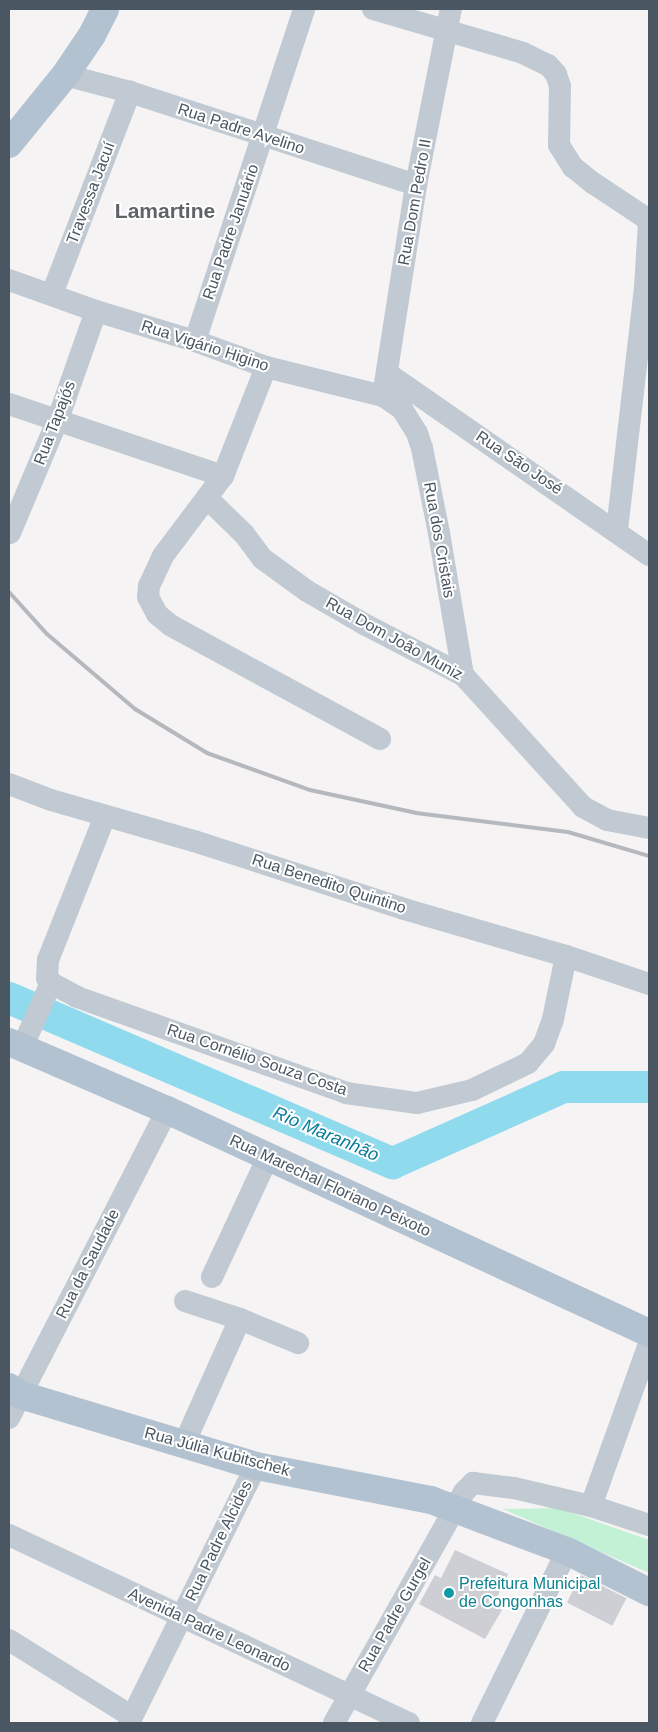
<!DOCTYPE html>
<html>
<head>
<meta charset="utf-8">
<style>
  body { margin:0 }
  #map { position:relative; width:658px; height:1732px; overflow:hidden; background:#f5f3f3; font-family:Arial,sans-serif }
  div>[style] { position:absolute }
  .green>* { inset:0; background:#c3f1d5 }
  .river>* { height:32px; margin:-16px; padding:0 16px; transform-origin:16px; border-radius:16px; background:#90daee }
  .building>* { inset:0; background:#cdcfd5; transform-origin:0 0 }
  .minor>* { height:22px; margin:-11px; padding:0 11px; transform-origin:11px; border-radius:11px; background:#c1cad2 }
  .major>* { height:28px; margin:-14px; padding:0 14px; transform-origin:14px; border-radius:14px; background:#b3c2d1 }
  .rail>* { height:4px; margin:-2px; padding:0 2px; transform-origin:2px; border-radius:2px; background:#b5b8bd }
  .dots>* { width:14px; height:14px; translate:-50% -50%; box-sizing:border-box; border:2px solid #fff; border-radius:50% }
  span { translate:-50% -50%; white-space:nowrap; text-align:center; line-height:1.15; -webkit-text-stroke:4px #fff; paint-order:stroke }
  .street-label { font-size:16px; color:#4a5661 }
  .culture-label { font-size:16px; color:#0d838f }
  .left { translate:0 -50%; text-align:left }
  .water-label { font-size:18px; color:#0c7c9b; font-style:italic }
  .district-label { font-size:21px; color:#5f6368; font-weight:700 }
  .frame { position:absolute; inset:0; border:10px solid #4a5661; pointer-events:none }
</style>
</head>
<body>
<div id="map">
  <div class="green">
    <i style="clip-path:polygon(558px 1508px,649px 1540px,649px 1573px,503px 1509px)"></i>
  </div>
  <div class="river">
    <i style="left:9px;top:998px;width:418px;rotate:23.3deg"></i>
    <i style="left:393px;top:1163px;width:187px;rotate:-24deg"></i>
    <i style="left:564px;top:1087px;width:85px"></i>
  </div>
  <div class="building">
    <i style="clip-path:polygon(455px 1550px,508px 1574px,493px 1606px,502px 1610px,485px 1639px,419px 1604px,435px 1575px,441px 1578px)"></i>
    <i style="left:581px;top:1575px;width:51px;height:31px;rotate:27deg"></i>
  </div>
  <div class="minor">
    <i style="left:373px;top:9px;width:156px;rotate:16.3deg"></i>
    <i style="left:523px;top:53px;width:28px;rotate:26deg"></i>
    <i style="left:548px;top:65px;width:12px;rotate:48deg"></i>
    <i style="left:556px;top:74px;width:13px;rotate:72deg"></i>
    <i style="left:560px;top:86px;width:59px;rotate:91deg"></i>
    <i style="left:559px;top:145px;width:26px;rotate:58deg"></i>
    <i style="left:573px;top:167px;width:26px;rotate:39deg"></i>
    <i style="left:593px;top:183px;width:67px;rotate:33.5deg"></i>
    <i style="left:65px;top:75px;width:67px;rotate:14.7deg"></i>
    <i style="left:130px;top:92px;width:301px;rotate:18deg"></i>
    <i style="left:9px;top:280px;width:92px;rotate:19.6deg"></i>
    <i style="left:96px;top:311px;width:103px;rotate:16.9deg"></i>
    <i style="left:195px;top:341px;width:76px;rotate:20.1deg"></i>
    <i style="left:266px;top:367px;width:121px;rotate:13.9deg"></i>
    <i style="left:383px;top:396px;width:23px;rotate:34deg"></i>
    <i style="left:402px;top:409px;width:28px;rotate:58deg"></i>
    <i style="left:417px;top:433px;width:16px;rotate:72deg"></i>
    <i style="left:422px;top:448px;width:87px;rotate:78.7deg"></i>
    <i style="left:439px;top:533px;width:144px;rotate:80.4deg"></i>
    <i style="left:52px;top:294px;width:217px;rotate:-68.9deg"></i>
    <i style="left:195px;top:341px;width:349px;rotate:-71.8deg"></i>
    <i style="left:266px;top:367px;width:117px;rotate:111.5deg"></i>
    <i style="left:223px;top:476px;width:100px;rotate:126.9deg"></i>
    <i style="left:163px;top:556px;width:33px;rotate:115deg"></i>
    <i style="left:149px;top:586px;width:11px;rotate:95deg"></i>
    <i style="left:148px;top:597px;width:19px;rotate:62deg"></i>
    <i style="left:157px;top:614px;width:17px;rotate:40deg"></i>
    <i style="left:170px;top:625px;width:239px;rotate:28.5deg"></i>
    <i style="left:387px;top:373px;width:319px;rotate:34.8deg"></i>
    <i style="left:383px;top:396px;width:214px;rotate:-81.1deg"></i>
    <i style="left:416px;top:185px;width:179px;rotate:-78.8deg"></i>
    <i style="left:9px;top:404px;width:226px;rotate:18.6deg"></i>
    <i style="left:207px;top:498px;width:52px;rotate:44.2deg"></i>
    <i style="left:244px;top:534px;width:31px;rotate:53deg"></i>
    <i style="left:263px;top:559px;width:54px;rotate:36deg"></i>
    <i style="left:307px;top:591px;width:66px;rotate:30.1deg"></i>
    <i style="left:364px;top:624px;width:111px;rotate:27.3deg"></i>
    <i style="left:463px;top:675px;width:178px;rotate:47.7deg"></i>
    <i style="left:583px;top:807px;width:27px;rotate:28deg"></i>
    <i style="left:607px;top:820px;width:43px;rotate:10.8deg"></i>
    <i style="left:617px;top:530px;width:244px;rotate:-83.4deg"></i>
    <i style="left:645px;top:288px;width:66px;rotate:-86.5deg"></i>
    <i style="left:10px;top:533px;width:124px;rotate:-67.2deg"></i>
    <i style="left:58px;top:419px;width:114px;rotate:-70.6deg"></i>
    <i style="left:9px;top:784px;width:45px;rotate:20.9deg"></i>
    <i style="left:51px;top:800px;width:149px;rotate:16deg"></i>
    <i style="left:194px;top:841px;width:221px;rotate:17.9deg"></i>
    <i style="left:404px;top:909px;width:169px;rotate:16.2deg"></i>
    <i style="left:566px;top:956px;width:88px;rotate:18.6deg"></i>
    <i style="left:105px;top:816px;width:155px;rotate:111.6deg"></i>
    <i style="left:48px;top:960px;width:18px;rotate:93deg"></i>
    <i style="left:47px;top:978px;width:6px;rotate:51deg"></i>
    <i style="left:51px;top:983px;width:30px;rotate:28deg"></i>
    <i style="left:77px;top:997px;width:286px;rotate:19.6deg"></i>
    <i style="left:346px;top:1093px;width:72px;rotate:8deg"></i>
    <i style="left:417px;top:1103px;width:57px;rotate:-13.3deg"></i>
    <i style="left:472px;top:1090px;width:62px;rotate:-25.7deg"></i>
    <i style="left:528px;top:1063px;width:25px;rotate:-50deg"></i>
    <i style="left:544px;top:1044px;width:27px;rotate:-70deg"></i>
    <i style="left:553px;top:1019px;width:64px;rotate:-78.3deg"></i>
    <i style="left:22px;top:1048px;width:71px;rotate:-66deg"></i>
    <i style="left:212px;top:1277px;width:132px;rotate:-65deg"></i>
    <i style="left:185px;top:1301px;width:58px;rotate:18.1deg"></i>
    <i style="left:9px;top:1418px;width:346px;rotate:-62.8deg"></i>
    <i style="left:184px;top:1444px;width:137px;rotate:-65.9deg"></i>
    <i style="left:240px;top:1319px;width:63px;rotate:22.5deg"></i>
    <i style="left:591px;top:1506px;width:172px;rotate:-70.3deg"></i>
    <i style="left:9px;top:1535px;width:442px;rotate:25.2deg"></i>
    <i style="left:9px;top:1640px;width:144px;rotate:31.9deg"></i>
    <i style="left:129px;top:1723px;width:287px;rotate:-63.7deg"></i>
    <i style="left:334px;top:1723px;width:265px;rotate:-60.6deg"></i>
    <i style="left:464px;top:1492px;width:13px;rotate:-45deg"></i>
    <i style="left:473px;top:1483px;width:41px;rotate:7deg"></i>
    <i style="left:514px;top:1488px;width:79px;rotate:13.2deg"></i>
    <i style="left:591px;top:1506px;width:61px;rotate:18.1deg"></i>
    <i style="left:482px;top:1723px;width:192px;rotate:-63.7deg"></i>
  </div>
  <div class="major">
    <i style="left:9px;top:144px;width:89px;rotate:-50.9deg"></i>
    <i style="left:65px;top:75px;width:48px;rotate:-56deg"></i>
    <i style="left:92px;top:35px;width:29px;rotate:-63deg"></i>
    <i style="left:9px;top:1042px;width:172px;rotate:23.3deg"></i>
    <i style="left:167px;top:1110px;width:531px;rotate:24.83deg"></i>
    <i style="left:9px;top:1387px;width:14px;rotate:34deg"></i>
    <i style="left:21px;top:1395px;width:245px;rotate:16.8deg"></i>
    <i style="left:256px;top:1466px;width:178px;rotate:11deg"></i>
    <i style="left:431px;top:1500px;width:145px;rotate:20.6deg"></i>
    <i style="left:567px;top:1551px;width:92px;rotate:26.6deg"></i>
  </div>
  <div class="rail">
    <i style="left:9px;top:592px;width:57px;rotate:47.9deg"></i>
    <i style="left:47px;top:634px;width:116px;rotate:40.4deg"></i>
    <i style="left:135px;top:709px;width:84px;rotate:31.4deg"></i>
    <i style="left:207px;top:753px;width:109px;rotate:19.8deg"></i>
    <i style="left:310px;top:790px;width:108px;rotate:12.2deg"></i>
    <i style="left:416px;top:813px;width:153px;rotate:7.1deg"></i>
    <i style="left:568px;top:832px;width:84px;rotate:16.5deg"></i>
  </div>
  <div class="dots">
    <i style="left:449px;top:1593px;background:#0f9aa8"></i>
  </div>
  <div class="street-label">
    <span style="left:241px;top:129px;rotate:18deg">Rua Padre Avelino</span>
    <span style="left:91px;top:193px;rotate:-69deg">Travessa Jacuí</span>
    <span style="left:415px;top:202px;rotate:-80deg">Rua Dom Pedro II</span>
    <span style="left:231px;top:232px;rotate:-71deg">Rua Padre Januário</span>
    <span style="left:205px;top:346px;rotate:18deg">Rua Vigário Higino</span>
    <span style="left:55px;top:423px;rotate:-69deg">Rua Tapajós</span>
    <span style="left:519px;top:463px;rotate:34deg">Rua São José</span>
    <span style="left:439px;top:540px;rotate:80deg">Rua dos Cristais</span>
    <span style="left:394px;top:639px;rotate:29deg">Rua Dom João Muniz</span>
    <span style="left:329px;top:884px;rotate:18deg">Rua Benedito Quintino</span>
    <span style="left:257px;top:1060px;rotate:19deg">Rua Cornélio Souza Costa</span>
    <span style="left:330px;top:1186px;rotate:25deg">Rua Marechal Floriano Peixoto</span>
    <span style="left:88px;top:1264px;rotate:-63deg">Rua da Saudade</span>
    <span style="left:217px;top:1452px;rotate:15deg">Rua Júlia Kubitschek</span>
    <span style="left:219px;top:1541px;rotate:-64deg">Rua Padre Alcides</span>
    <span style="left:395px;top:1615px;rotate:-60deg">Rua Padre Gurgel</span>
    <span style="left:209px;top:1630px;rotate:25deg">Avenida Padre Leonardo</span>
  </div>
  <div class="culture-label">
    <span class="left" style="left:459px;top:1593px">Prefeitura Municipal<br>de Congonhas</span>
  </div>
  <div class="water-label">
    <span style="left:326px;top:1134px;rotate:23deg">Rio Maranhão</span>
  </div>
  <div class="district-label">
    <span style="left:165px;top:211px">Lamartine</span>
  </div>
  <div class="frame"></div>
</div>
</body>
</html>
